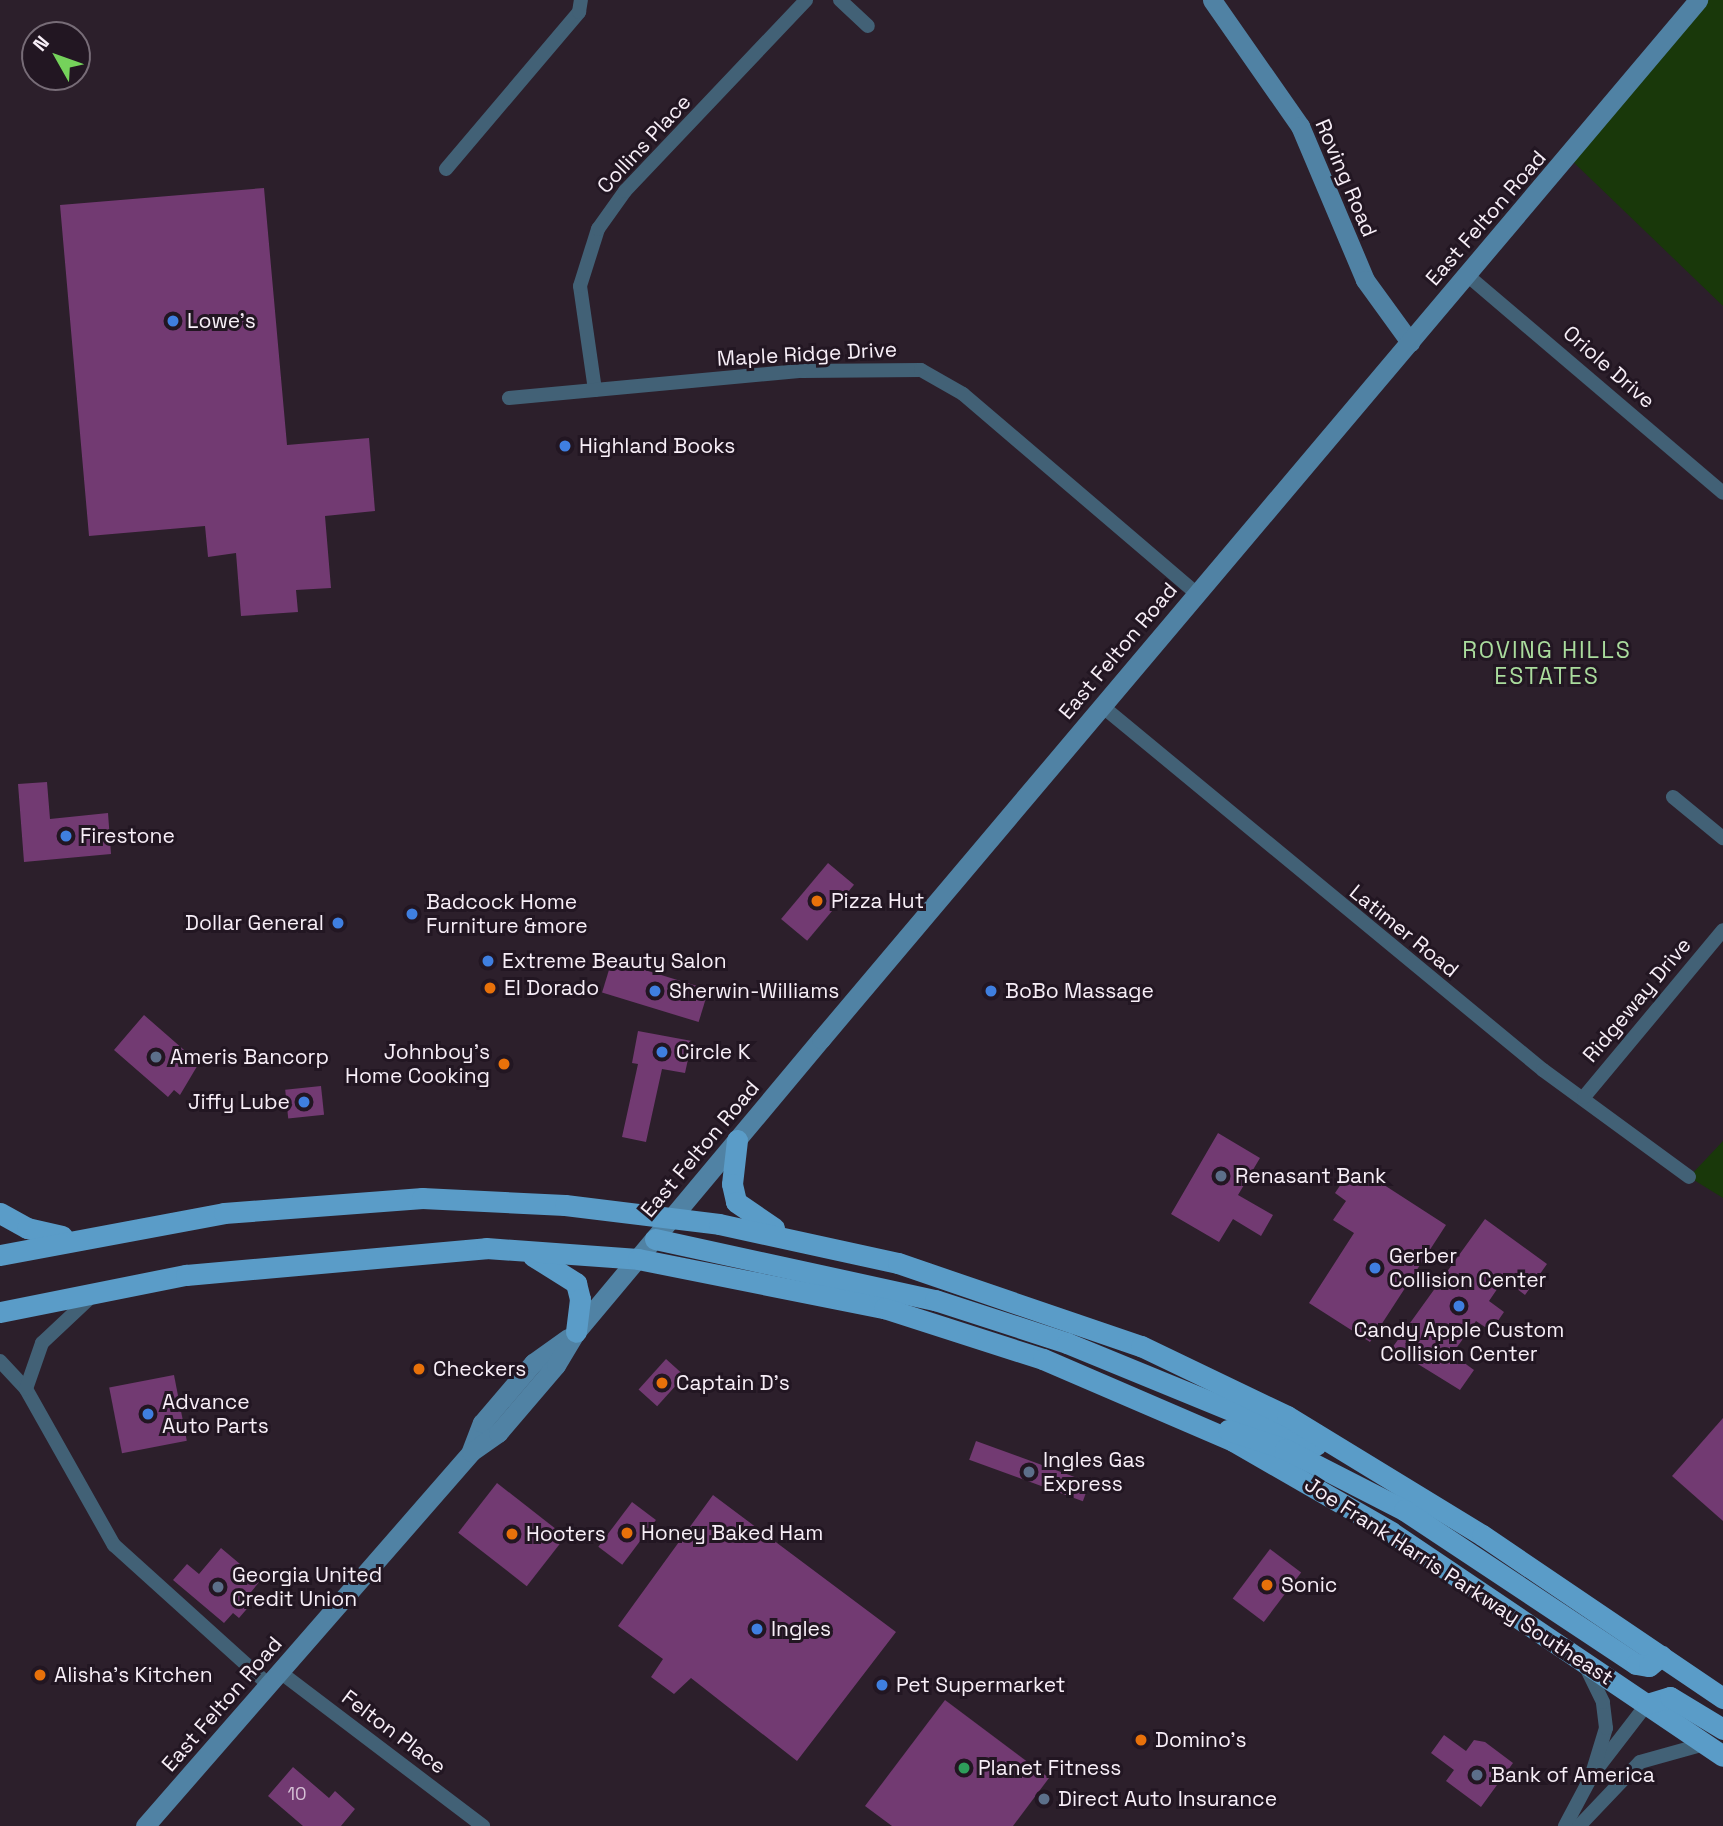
<!DOCTYPE html>
<html>
<head>
<meta charset="utf-8">
<style>
  body { margin:0 }
  #map { position:relative; width:1723px; height:1826px; overflow:hidden; background:#2c1f2b; font-family:"Space Grotesk",sans-serif }
  div>[style] { position:absolute }
  .green>* { inset:0; background:#19380a }
  .building>* { inset:0; background:#723a72; transform-origin:0 0 }
  .street>* { height:14px; margin:-7px; padding:0 7px; transform-origin:7px; border-radius:7px; background:#426176 }
  .secondary>* { height:19px; margin:-9.5px; padding:0 9.5px; transform-origin:9.5px; border-radius:9.5px; background:#5082a4 }
  .primary>* { height:21px; margin:-10.5px; padding:0 10.5px; transform-origin:10.5px; border-radius:10.5px; background:#5a9cc8 }
  .dots>* { width:19px; height:19px; translate:-50% -50%; box-sizing:border-box; border:4px solid #221622; border-radius:50% }
  span { translate:-50% -50%; white-space:nowrap; text-align:center; line-height:1.15; -webkit-text-stroke:6px #221622; paint-order:stroke }
  .number-label { font-size:18px; color:#d6c1d6 }
  .number-label span { -webkit-text-stroke-width:0 }
  .street-label { font-size:21px; color:#f7eef7 }
  .poi-label { font-size:21px; color:#f7eef7 }
  .left { translate:0 -50%; text-align:left }
  .right { translate:-100% -50%; text-align:right }
  .neighbourhood-label { font-size:23px; color:#aadc9d; letter-spacing:2px }
  .north { position:absolute; left:21px; top:21px; width:70px; height:70px; box-sizing:border-box; background:#221622; border:2px solid #776c77; border-radius:50%; rotate:310deg; font-size:19px; font-weight:700; line-height:28px; text-align:center; color:#f7eef7 }
  .north::after { content:''; display:block; margin:auto; width:24px; height:32px; background:#75d25b; clip-path:polygon(50% 0,100% 100%,50% 72%,0 100%) }
</style>
</head>
<body>
<div id="map">
  <div class="green">
    <i style="clip-path:polygon(1698px 0,1723px 0,1723px 306px,1568px 157px)"></i>
    <i style="clip-path:polygon(1723px 1141px,1723px 1198px,1689px 1177px)"></i>
  </div>
  <div class="building">
    <i style="clip-path:polygon(264px 188px,287px 445px,369px 438px,375px 511px,325px 516px,331px 588px,296px 590px,298px 612px,241px 616px,236px 553px,208px 557px,205px 526px,89px 536px,60px 205px)"></i>
    <i style="clip-path:polygon(47px 782px,50px 819px,108px 813px,111px 854px,24px 862px,18px 784px)"></i>
    <i style="left:828px;top:863px;width:34px;height:73px;rotate:40deg"></i>
    <i style="left:612px;top:960px;width:101px;height:34px;rotate:17deg"></i>
    <i style="clip-path:polygon(144px 1015px,199px 1063px,180px 1095px,174px 1090px,168px 1097px,114px 1050px)"></i>
    <i style="clip-path:polygon(638px 1031px,692px 1041px,685px 1073px,662px 1069px,646px 1142px,622px 1137px,638px 1064px,632px 1063px)"></i>
    <i style="left:321px;top:1086px;width:29px;height:36px;rotate:84deg"></i>
    <i style="clip-path:polygon(1218px 1133px,1260px 1158px,1238px 1195px,1273px 1215px,1261px 1236px,1233px 1219px,1219px 1242px,1171px 1214px)"></i>
    <i style="clip-path:polygon(1364px 1172px,1446px 1225px,1370px 1342px,1309px 1303px,1354px 1233px,1333px 1220px,1346px 1201px,1335px 1193px,1345px 1178px,1355px 1185px)"></i>
    <i style="clip-path:polygon(1485px 1219px,1547px 1264px,1525px 1295px,1504px 1279px,1489px 1301px,1504px 1312px,1491px 1331px,1476px 1321px,1452px 1354px,1474px 1370px,1460px 1390px,1392px 1348px)"></i>
    <i style="left:666px;top:1359px;width:25px;height:41px;rotate:42deg"></i>
    <i style="left:174px;top:1375px;width:67px;height:66px;rotate:79deg"></i>
    <i style="clip-path:polygon(1723px 1418px,1723px 1521px,1672px 1476px)"></i>
    <i style="left:976px;top:1441px;width:121px;height:20px;rotate:20deg"></i>
    <i style="left:497px;top:1483px;width:87px;height:63px;rotate:38deg"></i>
    <i style="clip-path:polygon(713px 1495px,896px 1632px,797px 1761px,691px 1678px,674px 1694px,651px 1677px,663px 1659px,618px 1626px)"></i>
    <i style="left:632px;top:1502px;width:30px;height:56px;rotate:37deg"></i>
    <i style="clip-path:polygon(221px 1548px,260px 1581px,251px 1592px,257px 1597px,239px 1618px,233px 1613px,224px 1623px,173px 1580px,187px 1564px,199px 1574px)"></i>
    <i style="left:1270px;top:1549px;width:39px;height:62px;rotate:37deg"></i>
    <i style="clip-path:polygon(945px 1700px,1049px 1778px,1013px 1826px,892px 1826px,865px 1806px)"></i>
    <i style="clip-path:polygon(1444px 1735px,1466px 1751px,1474px 1740px,1485px 1742px,1513px 1763px,1481px 1807px,1446px 1781px,1454px 1770px,1431px 1753px)"></i>
    <i style="clip-path:polygon(293px 1767px,329px 1798px,335px 1791px,355px 1809px,341px 1826px,303px 1826px,268px 1796px)"></i>
  </div>
  <div class="street">
    <i style="left:840px;top:0;width:38px;rotate:43deg"></i>
    <i style="left:446px;top:169px;width:206px;rotate:-49.7deg"></i>
    <i style="left:579px;top:12px;width:12px;rotate:-81deg"></i>
    <i style="left:1467px;top:275px;width:336px;rotate:40.4deg"></i>
    <i style="left:595px;top:390px;width:105px;rotate:-98.2deg"></i>
    <i style="left:580px;top:286px;width:60px;rotate:-72.5deg"></i>
    <i style="left:598px;top:229px;width:47px;rotate:-54.6deg"></i>
    <i style="left:625px;top:191px;width:263px;rotate:-46.5deg"></i>
    <i style="left:509px;top:398px;width:294px;rotate:-5.3deg"></i>
    <i style="left:802px;top:371px;width:119px;rotate:-0.5deg"></i>
    <i style="left:921px;top:370px;width:48px;rotate:29.7deg"></i>
    <i style="left:963px;top:394px;width:306px;rotate:40.5deg"></i>
    <i style="left:1102px;top:706px;width:572px;rotate:39.54deg"></i>
    <i style="left:1543px;top:1070px;width:181px;rotate:36.2deg"></i>
    <i style="left:1673px;top:797px;width:65px;rotate:39.4deg"></i>
    <i style="left:1584px;top:1097px;width:217px;rotate:-50.2deg"></i>
    <i style="left:0;top:1361px;width:38px;rotate:47deg"></i>
    <i style="left:26px;top:1389px;width:179px;rotate:60.6deg"></i>
    <i style="left:114px;top:1545px;width:209px;rotate:42.1deg"></i>
    <i style="left:26px;top:1389px;width:49px;rotate:-70.8deg"></i>
    <i style="left:42px;top:1343px;width:69px;rotate:-43.2deg"></i>
    <i style="left:280px;top:1672px;width:255px;rotate:37.2deg"></i>
    <i style="left:1600px;top:1765px;width:77px;rotate:-52.4deg"></i>
    <i style="left:1565px;top:1826px;width:55px;rotate:-62deg"></i>
    <i style="left:1591px;top:1777px;width:51px;rotate:-73deg"></i>
    <i style="left:1606px;top:1728px;width:26px;rotate:-97deg"></i>
    <i style="left:1603px;top:1702px;width:39px;rotate:-116deg"></i>
    <i style="left:1579px;top:1826px;width:88px;rotate:-46.4deg"></i>
    <i style="left:1640px;top:1762px;width:67px;rotate:-15.5deg"></i>
  </div>
  <div class="secondary">
    <i style="left:1212px;top:0;width:154px;rotate:55.1deg"></i>
    <i style="left:1300px;top:126px;width:167px;rotate:67.1deg"></i>
    <i style="left:1365px;top:280px;width:77px;rotate:54deg"></i>
    <i style="left:471px;top:1451px;width:30px;rotate:-69deg"></i>
    <i style="left:482px;top:1423px;width:79px;rotate:-49.6deg"></i>
    <i style="left:533px;top:1363px;width:43px;rotate:-35.5deg"></i>
    <i style="left:145px;top:1826px;width:496px;rotate:-48.9deg"></i>
    <i style="left:471px;top:1452px;width:33px;rotate:-35deg"></i>
    <i style="left:498px;top:1433px;width:89px;rotate:-49.5deg"></i>
    <i style="left:556px;top:1365px;width:39px;rotate:-59deg"></i>
    <i style="left:576px;top:1332px;width:382px;rotate:-50.1deg"></i>
    <i style="left:821px;top:1039px;width:1360px;rotate:-49.83deg"></i>
  </div>
  <div class="primary">
    <i style="left:737px;top:1140px;width:44px;rotate:96.5deg"></i>
    <i style="left:732px;top:1184px;width:18px;rotate:77deg"></i>
    <i style="left:736px;top:1202px;width:46px;rotate:34.4deg"></i>
    <i style="left:0;top:1213px;width:31px;rotate:29deg"></i>
    <i style="left:27px;top:1228px;width:36px;rotate:13deg"></i>
    <i style="left:655px;top:1239px;width:287px;rotate:12.3deg"></i>
    <i style="left:935px;top:1300px;width:139px;rotate:18deg"></i>
    <i style="left:1067px;top:1343px;width:269px;rotate:22.3deg"></i>
    <i style="left:0;top:1255px;width:228px;rotate:-10.6deg"></i>
    <i style="left:224px;top:1213px;width:199px;rotate:-4.3deg"></i>
    <i style="left:422px;top:1198px;width:143px;rotate:2.8deg"></i>
    <i style="left:565px;top:1205px;width:155px;rotate:7deg"></i>
    <i style="left:719px;top:1224px;width:183px;rotate:12.3deg"></i>
    <i style="left:898px;top:1263px;width:257px;rotate:18.9deg"></i>
    <i style="left:1141px;top:1346px;width:162px;rotate:25.6deg"></i>
    <i style="left:1287px;top:1416px;width:228px;rotate:31.4deg"></i>
    <i style="left:1482px;top:1535px;width:291px;rotate:34.1deg"></i>
    <i style="left:533px;top:1256px;width:51px;rotate:32.1deg"></i>
    <i style="left:576px;top:1283px;width:16px;rotate:76deg"></i>
    <i style="left:580px;top:1299px;width:33px;rotate:97deg"></i>
    <i style="left:0;top:1312px;width:190px;rotate:-11.3deg"></i>
    <i style="left:186px;top:1275px;width:301px;rotate:-5.1deg"></i>
    <i style="left:486px;top:1248px;width:152px;rotate:4.1deg"></i>
    <i style="left:638px;top:1259px;width:251px;rotate:11.3deg"></i>
    <i style="left:884px;top:1308px;width:167px;rotate:17.8deg"></i>
    <i style="left:1043px;top:1359px;width:207px;rotate:23.3deg"></i>
    <i style="left:1233px;top:1441px;width:182px;rotate:29.9deg"></i>
    <i style="left:1391px;top:1532px;width:400px;rotate:34deg"></i>
    <i style="left:1228px;top:1430px;width:60px;rotate:18.4deg"></i>
    <i style="left:1285px;top:1449px;width:134px;rotate:27.1deg"></i>
    <i style="left:1404px;top:1510px;width:278px;rotate:33.6deg"></i>
    <i style="left:1636px;top:1664px;width:13px;rotate:9deg"></i>
    <i style="left:1649px;top:1666px;width:16px;rotate:-40deg"></i>
    <i style="left:1647px;top:1704px;width:24px;rotate:-17deg"></i>
    <i style="left:1670px;top:1697px;width:62px;rotate:31.1deg"></i>
  </div>
  <div class="dots">
    <i style="left:173px;top:321px;background:#3f7fe0"></i>
    <i style="left:565px;top:446px;background:#3f7fe0"></i>
    <i style="left:66px;top:836px;background:#3f7fe0"></i>
    <i style="left:817px;top:901px;background:#e8710a"></i>
    <i style="left:412px;top:914px;background:#3f7fe0"></i>
    <i style="left:338px;top:923px;background:#3f7fe0"></i>
    <i style="left:488px;top:961px;background:#3f7fe0"></i>
    <i style="left:490px;top:988px;background:#e8710a"></i>
    <i style="left:655px;top:991px;background:#3f7fe0"></i>
    <i style="left:991px;top:991px;background:#3f7fe0"></i>
    <i style="left:662px;top:1052px;background:#3f7fe0"></i>
    <i style="left:156px;top:1057px;background:#5c6f8a"></i>
    <i style="left:504px;top:1064px;background:#e8710a"></i>
    <i style="left:304px;top:1102px;background:#3f7fe0"></i>
    <i style="left:1221px;top:1176px;background:#5c6f8a"></i>
    <i style="left:1375px;top:1268px;background:#3f7fe0"></i>
    <i style="left:1459px;top:1306px;background:#3f7fe0"></i>
    <i style="left:419px;top:1369px;background:#e8710a"></i>
    <i style="left:662px;top:1383px;background:#e8710a"></i>
    <i style="left:148px;top:1414px;background:#3f7fe0"></i>
    <i style="left:1029px;top:1472px;background:#5c6f8a"></i>
    <i style="left:627px;top:1533px;background:#e8710a"></i>
    <i style="left:512px;top:1534px;background:#e8710a"></i>
    <i style="left:1267px;top:1585px;background:#e8710a"></i>
    <i style="left:218px;top:1587px;background:#5c6f8a"></i>
    <i style="left:757px;top:1629px;background:#3f7fe0"></i>
    <i style="left:40px;top:1675px;background:#e8710a"></i>
    <i style="left:882px;top:1685px;background:#3f7fe0"></i>
    <i style="left:1141px;top:1740px;background:#e8710a"></i>
    <i style="left:964px;top:1768px;background:#2e9e5b"></i>
    <i style="left:1477px;top:1775px;background:#5c6f8a"></i>
    <i style="left:1044px;top:1799px;background:#5c6f8a"></i>
  </div>
  <div class="number-label">
    <span style="left:297px;top:1794px">10</span>
  </div>
  <div class="street-label">
    <span style="left:644px;top:144px;rotate:-47deg">Collins Place</span>
    <span style="left:1346px;top:178px;rotate:67deg">Roving Road</span>
    <span style="left:1486px;top:218px;rotate:-49deg">East Felton Road</span>
    <span style="left:807px;top:354px;rotate:-3deg">Maple Ridge Drive</span>
    <span style="left:1609px;top:367px;rotate:41deg">Oriole Drive</span>
    <span style="left:1118px;top:651px;rotate:-50deg">East Felton Road</span>
    <span style="left:1404px;top:931px;rotate:39deg">Latimer Road</span>
    <span style="left:1637px;top:1000px;rotate:-50deg">Ridgeway Drive</span>
    <span style="left:700px;top:1149px;rotate:-50deg">East Felton Road</span>
    <span style="left:1459px;top:1581px;rotate:33deg">Joe Frank Harris Parkway Southeast</span>
    <span style="left:222px;top:1704px;rotate:-49deg">East Felton Road</span>
    <span style="left:394px;top:1732px;rotate:37deg">Felton Place</span>
  </div>
  <div class="poi-label">
    <span class="left" style="left:187px;top:321px">Lowe's</span>
    <span class="left" style="left:579px;top:446px">Highland Books</span>
    <span class="left" style="left:80px;top:836px">Firestone</span>
    <span class="left" style="left:831px;top:901px">Pizza Hut</span>
    <span class="left" style="left:426px;top:914px">Badcock Home<br>Furniture &amp;more</span>
    <span class="right" style="left:324px;top:923px">Dollar General</span>
    <span class="left" style="left:502px;top:961px">Extreme Beauty Salon</span>
    <span class="left" style="left:504px;top:988px">El Dorado</span>
    <span class="left" style="left:669px;top:991px">Sherwin-Williams</span>
    <span class="left" style="left:1005px;top:991px">BoBo Massage</span>
    <span class="right" style="left:490px;top:1064px">Johnboy’s<br>Home Cooking</span>
    <span class="left" style="left:676px;top:1052px">Circle K</span>
    <span class="left" style="left:170px;top:1057px">Ameris Bancorp</span>
    <span class="right" style="left:290px;top:1102px">Jiffy Lube</span>
    <span class="left" style="left:1235px;top:1176px">Renasant Bank</span>
    <span class="left" style="left:1389px;top:1268px">Gerber<br>Collision Center</span>
    <span style="left:1459px;top:1342px">Candy Apple Custom<br>Collision Center</span>
    <span class="left" style="left:433px;top:1369px">Checkers</span>
    <span class="left" style="left:676px;top:1383px">Captain D's</span>
    <span class="left" style="left:162px;top:1414px">Advance<br>Auto Parts</span>
    <span class="left" style="left:1043px;top:1472px">Ingles Gas<br>Express</span>
    <span class="left" style="left:641px;top:1533px">Honey Baked Ham</span>
    <span class="left" style="left:526px;top:1534px">Hooters</span>
    <span class="left" style="left:232px;top:1587px">Georgia United<br>Credit Union</span>
    <span class="left" style="left:1281px;top:1585px">Sonic</span>
    <span class="left" style="left:771px;top:1629px">Ingles</span>
    <span class="left" style="left:54px;top:1675px">Alisha's Kitchen</span>
    <span class="left" style="left:896px;top:1685px">Pet Supermarket</span>
    <span class="left" style="left:1155px;top:1740px">Domino's</span>
    <span class="left" style="left:978px;top:1768px">Planet Fitness</span>
    <span class="left" style="left:1491px;top:1775px">Bank of America</span>
    <span class="left" style="left:1058px;top:1799px">Direct Auto Insurance</span>
  </div>
  <div class="neighbourhood-label">
    <span style="left:1547px;top:663px">ROVING HILLS<br>ESTATES</span>
  </div>
  <div class="north">N</div>
</div>
</body>
</html>
